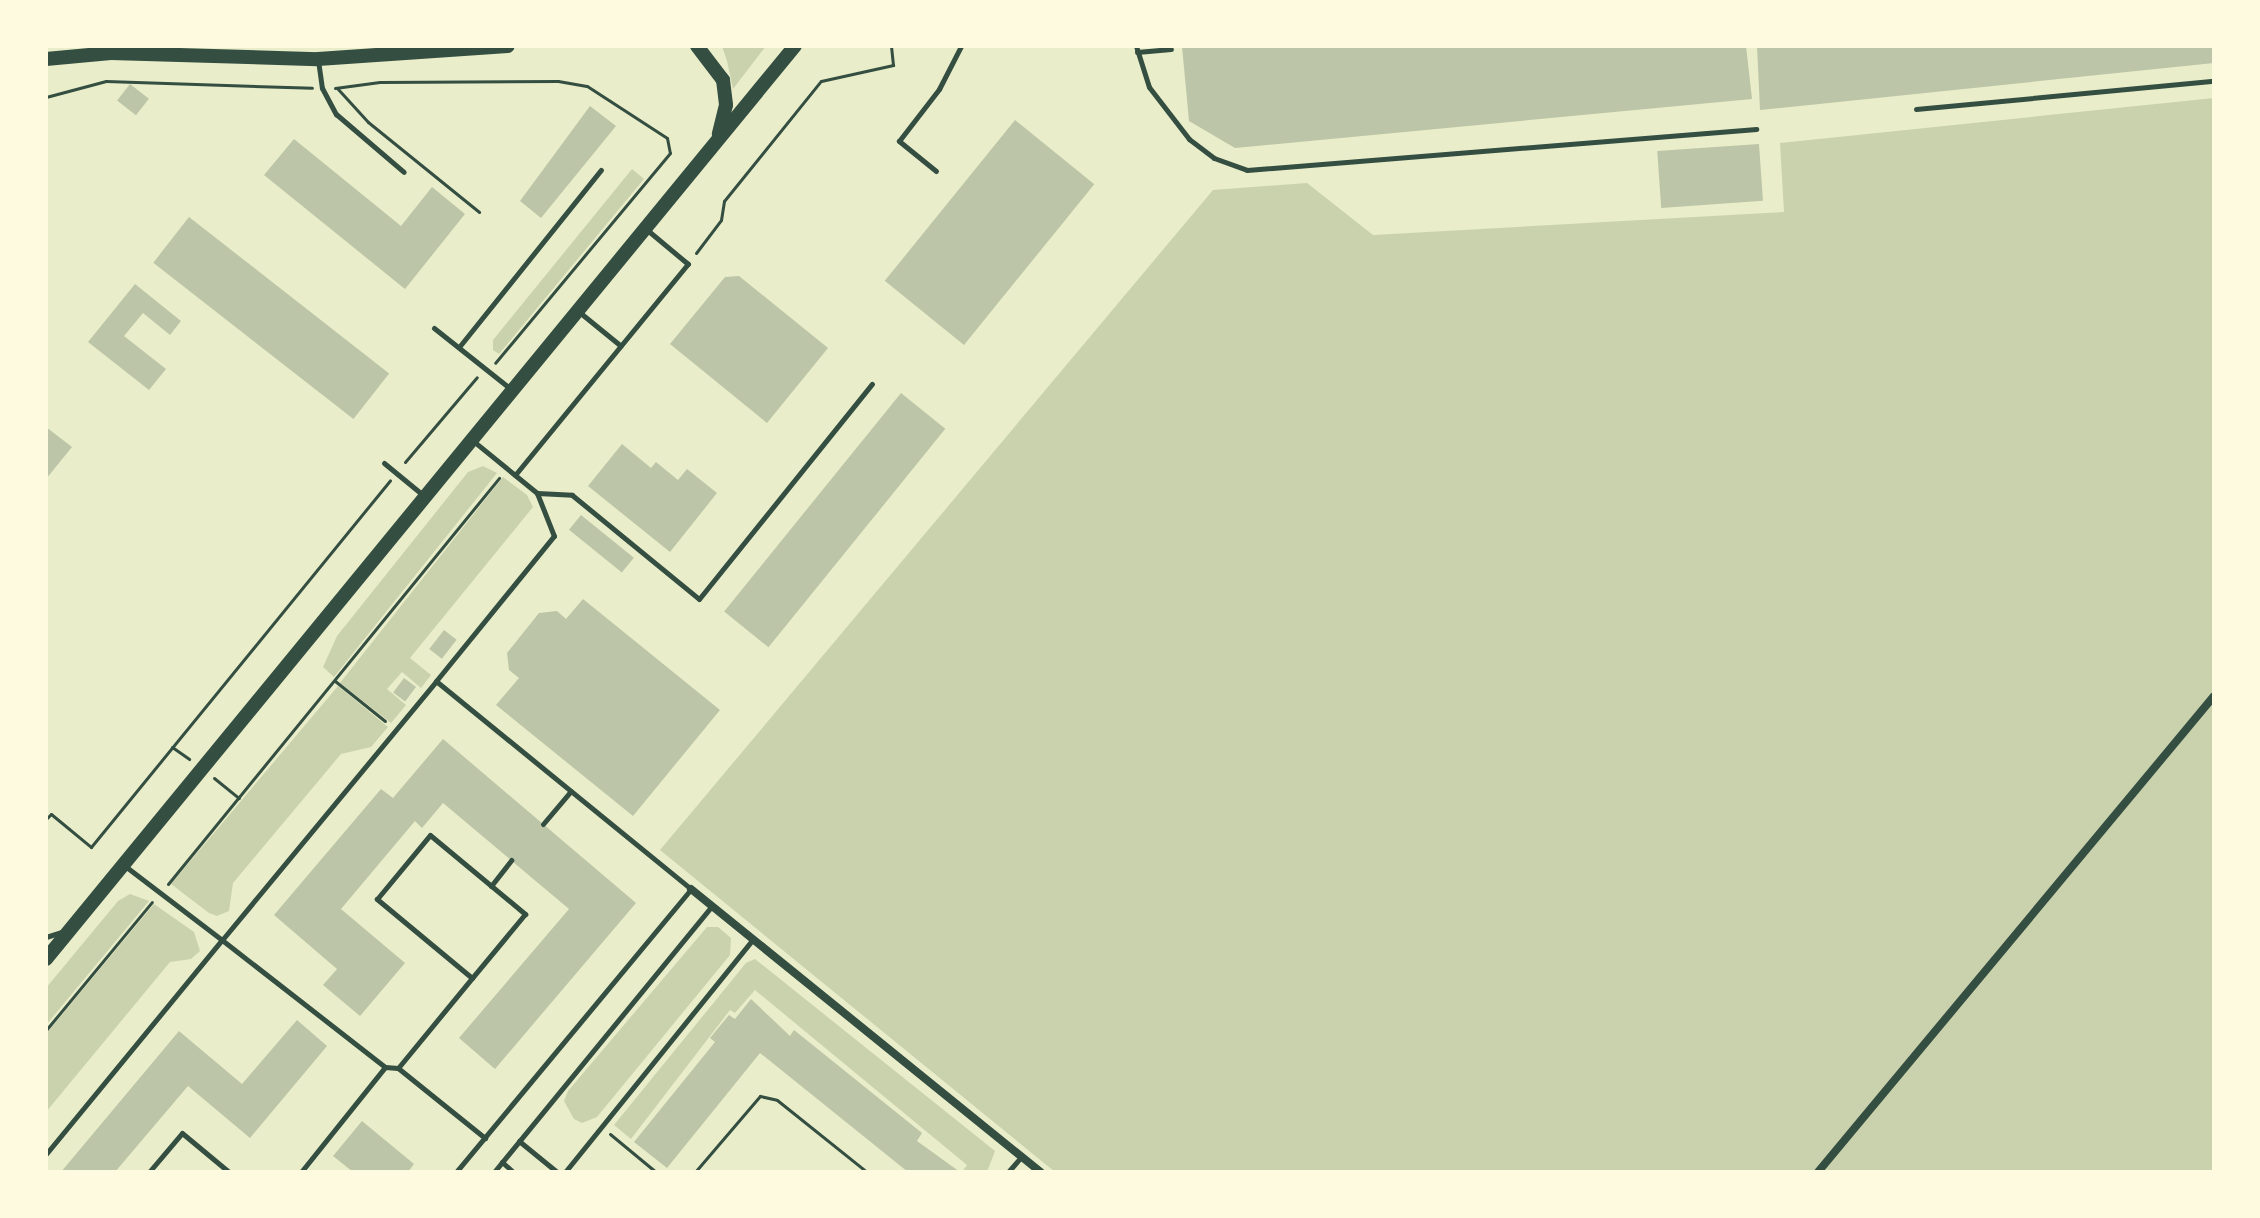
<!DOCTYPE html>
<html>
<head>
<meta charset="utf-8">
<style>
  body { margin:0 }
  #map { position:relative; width:2260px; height:1218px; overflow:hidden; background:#e9edc9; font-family:Roboto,sans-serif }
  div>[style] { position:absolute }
  .green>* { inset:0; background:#cad2ad }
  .building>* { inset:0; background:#bcc5a7; transform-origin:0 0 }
  .path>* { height:3px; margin:-1.5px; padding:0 1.5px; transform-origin:1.5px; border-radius:1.5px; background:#344e41 }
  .service>* { height:5px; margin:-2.5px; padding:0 2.5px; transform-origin:2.5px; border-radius:2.5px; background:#344e41 }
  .minor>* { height:8px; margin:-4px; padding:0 4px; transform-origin:4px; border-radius:4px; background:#344e41 }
  .secondary>* { height:14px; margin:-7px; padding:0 7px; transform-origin:7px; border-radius:7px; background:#344e41 }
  span { translate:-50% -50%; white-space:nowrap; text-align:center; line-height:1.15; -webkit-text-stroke:7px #fefae0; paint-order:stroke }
  .frame { position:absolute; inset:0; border:48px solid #fefae0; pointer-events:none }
</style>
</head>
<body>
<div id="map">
  <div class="green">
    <i style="clip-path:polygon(722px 46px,766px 46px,733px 89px,727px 61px)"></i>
    <i style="clip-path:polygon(2214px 98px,2214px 1172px,1055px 1172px,660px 850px,1213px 190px,1307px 183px,1373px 235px,1784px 212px,1780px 143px)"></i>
    <i style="clip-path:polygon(632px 169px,644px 179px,499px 354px,493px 350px,493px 340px)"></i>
    <i style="clip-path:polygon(483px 466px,497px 473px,334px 677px,323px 667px,337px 636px,468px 472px)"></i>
    <i style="clip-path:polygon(503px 477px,527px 495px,533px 507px,410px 658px,431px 675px,421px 688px,402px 672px,387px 689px,406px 705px,391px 723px,340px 683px)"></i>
    <i style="clip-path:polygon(338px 686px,388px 727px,371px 747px,341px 754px,233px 883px,229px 911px,217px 916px,209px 913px,171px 884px)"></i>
    <i style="clip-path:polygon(130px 894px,149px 901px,46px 1025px,46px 988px,118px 901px)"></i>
    <i style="clip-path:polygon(154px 904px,194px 932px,200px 951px,191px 959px,170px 962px,46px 1112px,46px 1034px)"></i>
    <i style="clip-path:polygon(707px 927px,718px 927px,731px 938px,730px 955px,597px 1117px,582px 1123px,574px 1119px,564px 1101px,568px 1091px)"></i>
    <i style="clip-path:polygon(755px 959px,995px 1151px,987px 1172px,962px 1172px,967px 1165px,755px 990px,735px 1013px,730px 1010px,631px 1139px,614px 1125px,746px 963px)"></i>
  </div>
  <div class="building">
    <i style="clip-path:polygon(1182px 46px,1746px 46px,1752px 99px,1235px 148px,1189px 121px)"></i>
    <i style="clip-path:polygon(1757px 46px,2214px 46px,2214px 63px,1760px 110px)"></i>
    <i style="left:130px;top:84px;width:24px;height:21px;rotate:38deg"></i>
    <i style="clip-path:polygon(590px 106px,616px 126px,541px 218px,520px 201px)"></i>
    <i style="left:1015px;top:120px;width:102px;height:207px;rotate:39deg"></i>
    <i style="clip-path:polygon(294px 139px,401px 226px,432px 187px,465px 214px,405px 289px,264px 175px)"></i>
    <i style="left:1759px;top:144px;width:57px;height:102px;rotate:86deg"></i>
    <i style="left:189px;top:217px;width:254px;height:58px;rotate:38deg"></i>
    <i style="clip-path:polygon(739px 276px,828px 348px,767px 423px,670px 344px,725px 277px)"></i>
    <i style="clip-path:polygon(135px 284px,181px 321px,170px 335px,143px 313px,124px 336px,166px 369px,149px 390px,88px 342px)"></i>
    <i style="left:901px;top:393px;width:57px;height:281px;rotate:39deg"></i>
    <i style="clip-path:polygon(46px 427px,72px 447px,46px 479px)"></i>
    <i style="clip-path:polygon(622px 444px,651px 468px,656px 462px,678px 480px,687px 469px,717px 493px,670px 552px,588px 486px)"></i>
    <i style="left:581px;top:515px;width:68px;height:19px;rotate:39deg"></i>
    <i style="clip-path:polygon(583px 599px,720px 710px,633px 816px,496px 705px,519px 678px,509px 670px,507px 653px,539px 613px,557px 611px,566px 619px)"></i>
    <i style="left:444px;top:630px;width:16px;height:24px;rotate:38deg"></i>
    <i style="left:404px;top:678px;width:15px;height:18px;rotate:37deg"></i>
    <i style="clip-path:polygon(443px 739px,636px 903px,495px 1069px,459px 1038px,569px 909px,443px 803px,422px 828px,415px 821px,341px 909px,405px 963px,360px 1016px,323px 985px,337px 969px,274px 915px,381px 789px,393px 798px)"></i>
    <i style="clip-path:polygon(751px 999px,790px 1036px,794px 1030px,922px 1133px,917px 1141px,960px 1172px,908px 1172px,760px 1053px,667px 1168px,634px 1142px,715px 1042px,710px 1038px,729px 1015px,735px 1019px)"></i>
    <i style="clip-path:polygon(297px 1020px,327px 1046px,250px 1138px,188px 1086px,115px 1172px,61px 1172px,179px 1031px,242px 1084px)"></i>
    <i style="clip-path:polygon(362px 1121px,414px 1164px,408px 1172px,353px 1172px,333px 1156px)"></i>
  </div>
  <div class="path">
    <i style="left:335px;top:88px;width:45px;rotate:-7.6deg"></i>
    <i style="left:380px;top:82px;width:178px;rotate:-0.3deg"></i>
    <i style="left:558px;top:81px;width:29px;rotate:10deg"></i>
    <i style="left:587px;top:86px;width:95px;rotate:33deg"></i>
    <i style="left:667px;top:138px;width:15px;rotate:79deg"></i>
    <i style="left:670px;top:153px;width:273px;rotate:129.8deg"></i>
    <i style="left:337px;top:88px;width:46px;rotate:47.6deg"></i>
    <i style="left:368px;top:122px;width:143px;rotate:39deg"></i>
    <i style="left:46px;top:97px;width:62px;rotate:-14.9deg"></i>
    <i style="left:106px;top:81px;width:206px;rotate:1.9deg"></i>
    <i style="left:696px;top:253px;width:41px;rotate:-52.9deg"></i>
    <i style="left:721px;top:220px;width:19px;rotate:-81deg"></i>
    <i style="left:724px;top:201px;width:154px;rotate:-51.1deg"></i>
    <i style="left:821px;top:81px;width:74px;rotate:-12.5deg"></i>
    <i style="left:893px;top:65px;width:19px;rotate:-96deg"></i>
    <i style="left:405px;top:462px;width:111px;rotate:-49.7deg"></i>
    <i style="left:335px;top:681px;width:64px;rotate:38.7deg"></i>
    <i style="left:172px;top:747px;width:21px;rotate:35deg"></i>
    <i style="left:214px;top:778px;width:32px;rotate:39deg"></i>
    <i style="left:46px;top:819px;width:7px;rotate:-45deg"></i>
    <i style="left:51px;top:814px;width:52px;rotate:39.5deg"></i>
    <i style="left:91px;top:847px;width:473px;rotate:-50.8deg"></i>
    <i style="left:168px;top:884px;width:524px;rotate:-50.81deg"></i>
    <i style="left:46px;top:1030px;width:166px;rotate:-50.4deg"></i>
    <i style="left:610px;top:1134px;width:60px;rotate:39.6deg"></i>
    <i style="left:695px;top:1172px;width:100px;rotate:-49.5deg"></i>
    <i style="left:760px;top:1096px;width:17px;rotate:13deg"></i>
    <i style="left:777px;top:1100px;width:115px;rotate:38.7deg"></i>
  </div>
  <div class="service">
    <i style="left:1136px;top:46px;width:43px;rotate:72.4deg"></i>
    <i style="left:1149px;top:87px;width:66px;rotate:52.4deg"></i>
    <i style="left:1189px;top:139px;width:31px;rotate:37deg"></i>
    <i style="left:1214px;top:158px;width:35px;rotate:20deg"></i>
    <i style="left:1247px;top:170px;width:511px;rotate:-4.61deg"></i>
    <i style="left:1137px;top:52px;width:34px;rotate:-5deg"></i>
    <i style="left:318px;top:60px;width:28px;rotate:82deg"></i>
    <i style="left:322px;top:88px;width:30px;rotate:62deg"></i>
    <i style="left:336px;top:114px;width:89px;rotate:40.5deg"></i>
    <i style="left:1916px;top:109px;width:299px;rotate:-5.4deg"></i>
    <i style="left:936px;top:171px;width:48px;rotate:-141deg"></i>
    <i style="left:899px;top:141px;width:66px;rotate:-52.4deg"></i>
    <i style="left:939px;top:89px;width:48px;rotate:-62.9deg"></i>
    <i style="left:578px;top:311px;width:55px;rotate:39.1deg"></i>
    <i style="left:434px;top:328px;width:100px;rotate:38.5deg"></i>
    <i style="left:459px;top:347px;width:227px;rotate:-51.3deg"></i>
    <i style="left:384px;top:463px;width:50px;rotate:39.4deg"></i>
    <i style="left:515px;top:475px;width:273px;rotate:-50.7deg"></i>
    <i style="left:688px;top:264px;width:55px;rotate:-140.2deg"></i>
    <i style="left:537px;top:493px;width:35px;rotate:3deg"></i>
    <i style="left:572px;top:495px;width:164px;rotate:39.3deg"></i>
    <i style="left:699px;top:599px;width:276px;rotate:-51.2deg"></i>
    <i style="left:436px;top:681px;width:329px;rotate:39.2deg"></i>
    <i style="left:691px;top:889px;width:368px;rotate:129.7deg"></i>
    <i style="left:543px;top:824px;width:43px;rotate:-49.7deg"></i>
    <i style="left:430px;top:835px;width:124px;rotate:39.7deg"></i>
    <i style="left:525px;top:914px;width:83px;rotate:129.6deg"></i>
    <i style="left:472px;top:978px;width:124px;rotate:-140.3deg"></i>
    <i style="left:377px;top:899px;width:83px;rotate:-50.4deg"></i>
    <i style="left:125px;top:866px;width:122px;rotate:37.3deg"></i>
    <i style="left:222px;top:940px;width:336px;rotate:-50.4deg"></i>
    <i style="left:436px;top:681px;width:187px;rotate:-50.9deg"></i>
    <i style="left:554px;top:536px;width:46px;rotate:-111.6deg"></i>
    <i style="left:537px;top:493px;width:84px;rotate:-140.8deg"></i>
    <i style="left:491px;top:886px;width:33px;rotate:-52deg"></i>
    <i style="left:46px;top:937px;width:19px;rotate:-18deg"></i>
    <i style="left:398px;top:1068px;width:112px;rotate:38.8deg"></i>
    <i style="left:519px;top:1141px;width:49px;rotate:39.2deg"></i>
    <i style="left:46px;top:1154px;width:277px;rotate:-50.6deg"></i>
    <i style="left:222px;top:940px;width:207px;rotate:37.9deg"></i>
    <i style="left:385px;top:1067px;width:13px;rotate:4deg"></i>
    <i style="left:398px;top:1068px;width:117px;rotate:-50.6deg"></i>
    <i style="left:502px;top:1162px;width:15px;rotate:42deg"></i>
    <i style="left:149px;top:1172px;width:51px;rotate:-49.8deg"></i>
    <i style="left:182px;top:1133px;width:61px;rotate:39.7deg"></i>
    <i style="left:301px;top:1172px;width:134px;rotate:-51.3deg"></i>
    <i style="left:494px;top:1172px;width:344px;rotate:-50.7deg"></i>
    <i style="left:565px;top:1172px;width:299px;rotate:-51.1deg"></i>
    <i style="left:1008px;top:1172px;width:20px;rotate:-49deg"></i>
  </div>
  <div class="minor">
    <i style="left:691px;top:889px;width:450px;rotate:39deg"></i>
    <i style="left:1818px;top:1172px;width:619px;rotate:-50.24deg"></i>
  </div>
  <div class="secondary">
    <i style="left:697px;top:46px;width:43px;rotate:52.6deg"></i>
    <i style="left:723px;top:80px;width:25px;rotate:83deg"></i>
    <i style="left:726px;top:105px;width:30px;rotate:104deg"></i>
    <i style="left:46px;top:59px;width:65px;rotate:-5.3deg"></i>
    <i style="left:111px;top:53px;width:207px;rotate:1.7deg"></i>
    <i style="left:318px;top:59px;width:190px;rotate:-3.9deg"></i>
    <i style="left:46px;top:959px;width:1181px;rotate:-50.64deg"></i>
  </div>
  <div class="frame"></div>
</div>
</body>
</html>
